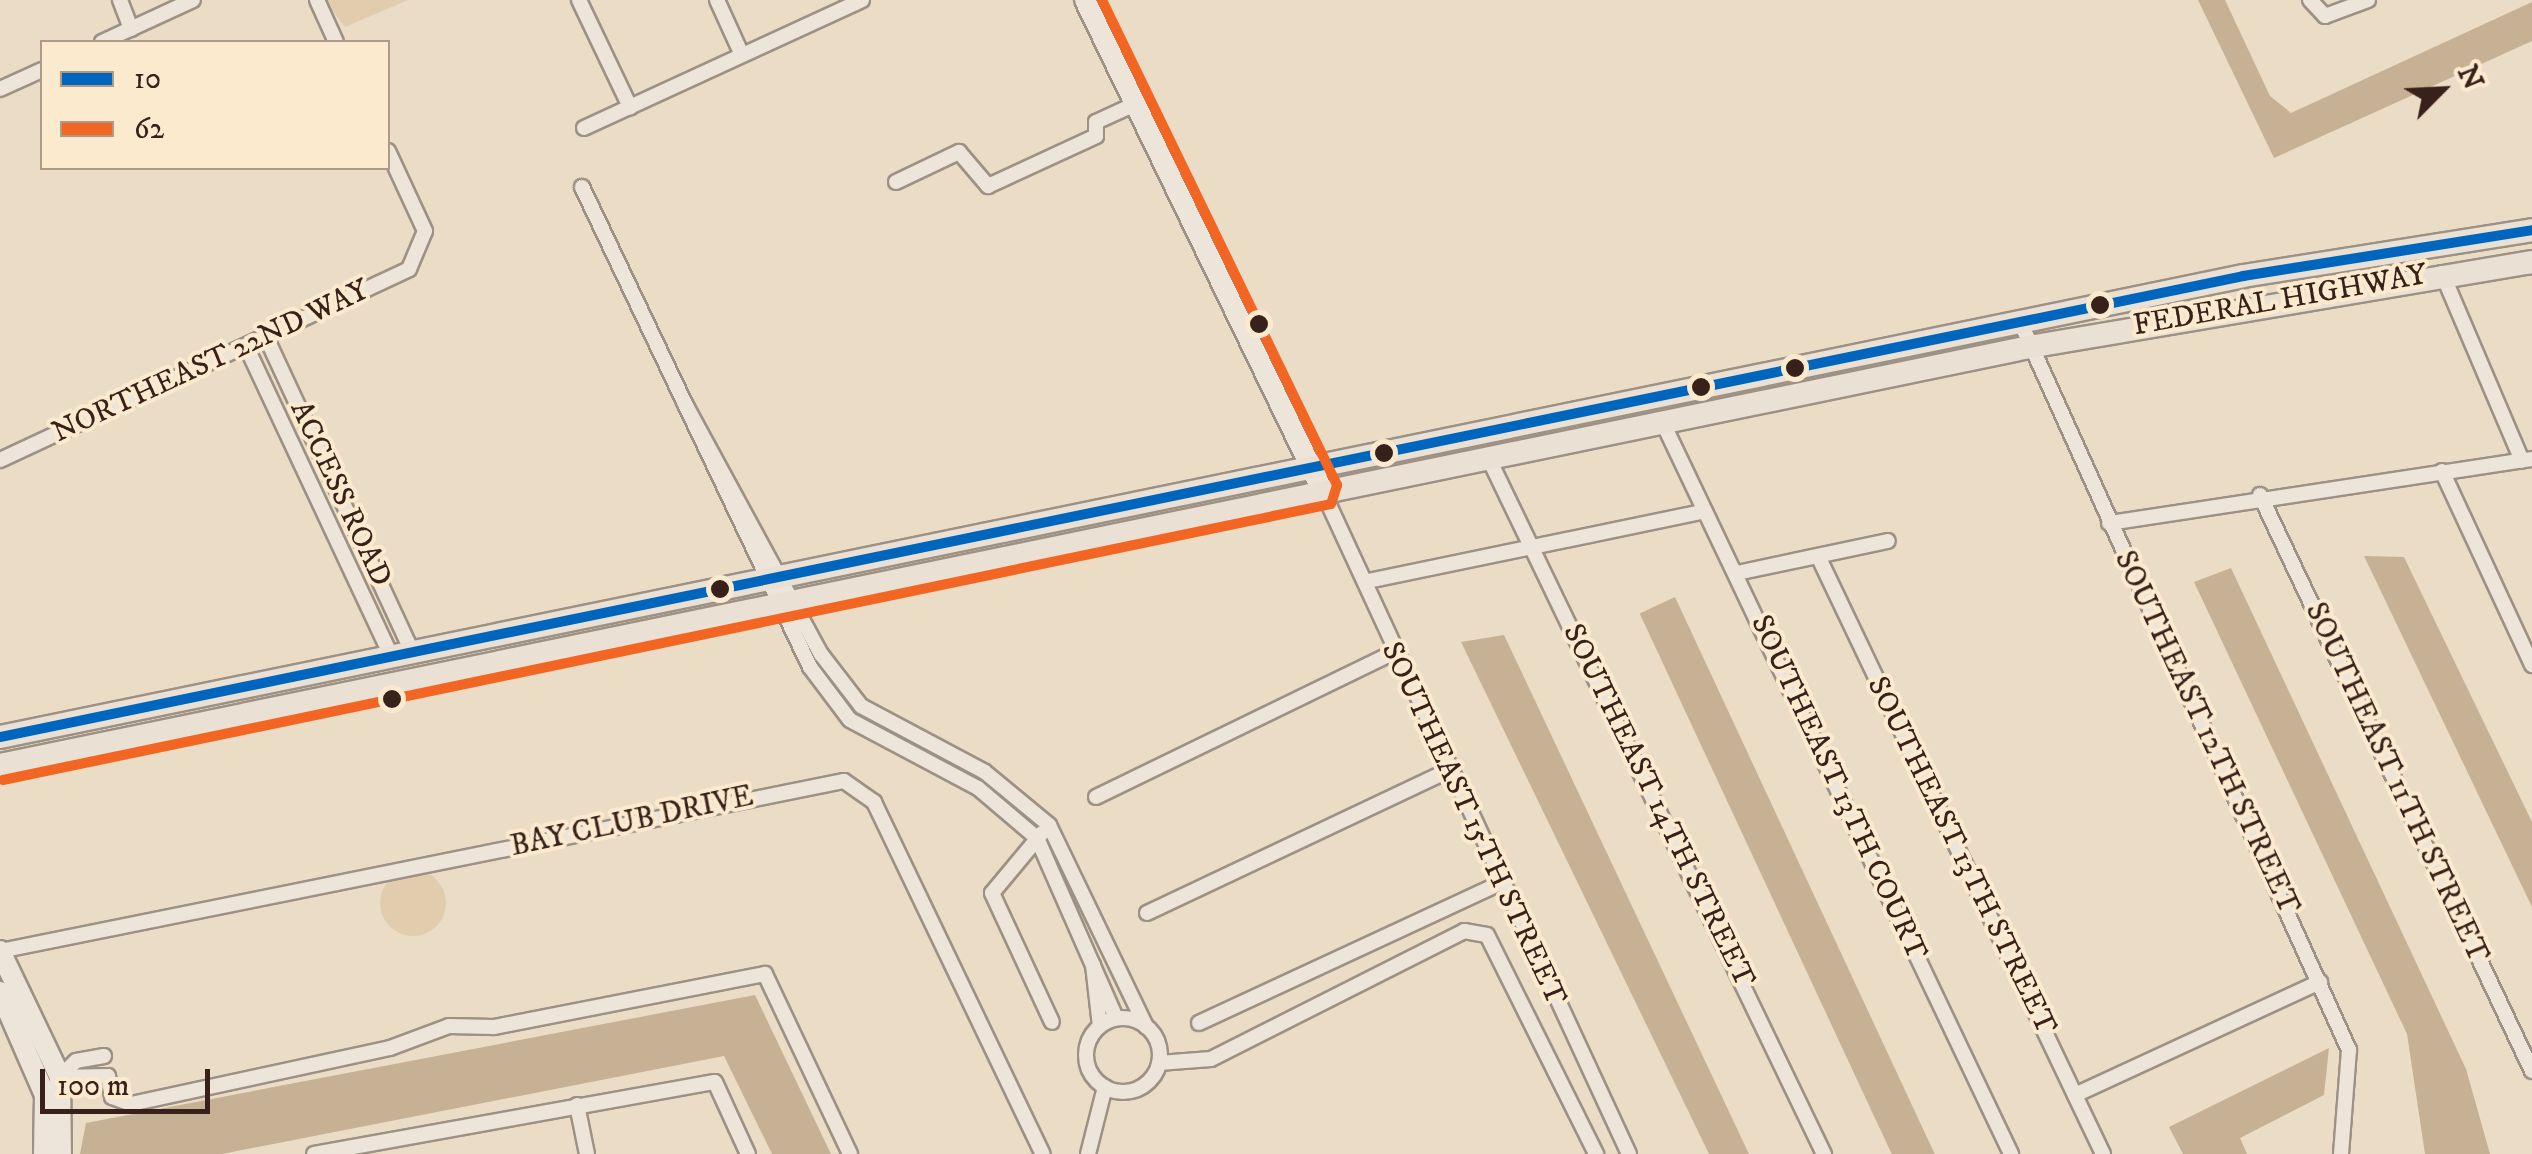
<!DOCTYPE html>
<html>
<head>
<meta charset="utf-8">
<style>
  body { margin:0 }
  #map { position:relative; width:2532px; height:1154px; overflow:hidden; background:#ebdcc5; font-family:"IM FELL DW Pica",serif }
  div>[style] { position:absolute }
  .green>* { inset:0; background:#e2ccae }
  .round { border-radius:50% }
  .water>* { inset:0; background:#c7b195; transform-origin:0 0 }
  .roads { filter:drop-shadow(2px 0 #9c9184) drop-shadow(-2px 0 #9c9184) drop-shadow(0 2px #9c9184) drop-shadow(0 -2px #9c9184) }
  .street>* { height:14px; margin:-7px; padding:0 7px; transform-origin:7px; border-radius:7px; background:#ede5da }
  .street>.ring { margin:-7px; padding:0; box-sizing:content-box; background:none; border:14px solid #ede5da; border-radius:50% }
  .secondary>* { height:20px; margin:-10px; padding:0 10px; transform-origin:10px; border-radius:10px; background:#ede5da }
  .primary>* { height:22px; margin:-11px; padding:0 11px; transform-origin:11px; border-radius:11px; background:#eae1d4 }
  .bus-1>* { height:10px; margin:-5px; padding:0 5px; transform-origin:5px; border-radius:5px; background:#0065bd }
  .bus-2>* { height:10px; margin:-5px; padding:0 5px; transform-origin:5px; border-radius:5px; background:#f26522 }
  .dots>* { width:28px; height:28px; translate:-50% -50%; box-sizing:border-box; border:5px solid #fceacf; border-radius:50% }
  span { translate:-50% -50%; white-space:nowrap; text-align:center; line-height:1.15; -webkit-text-stroke:8px #fceacf; paint-order:stroke }
  .street-label { font-size:30px; color:#37211a }
  .legend { position:absolute; left:40px; top:40px; width:350px; height:130px; box-sizing:border-box; background:#fceacf; border:2px solid #ad9a87; margin:0; padding:12px 18px; list-style:none; font-size:30px; color:#37211a }
  .legend li { display:flex; align-items:center; gap:20px; height:50px }
  .legend b { width:50px; border:2px solid #ad9a87 }
  .north { position:absolute; left:2392px; top:40px; width:100px; height:100px; -webkit-text-stroke:8px #fceacf; paint-order:stroke; rotate:66deg; font-size:28px; font-weight:700; line-height:40px; text-align:center; color:#37211a }
  .north::after { content:''; display:block; margin:auto; width:35px; height:45px; background:#37211a; clip-path:polygon(50% 0,100% 100%,50% 72%,0 100%) }
  .scale { position:absolute; left:40px; top:1069px; width:170px; height:45px; box-sizing:border-box; border:5px solid #37211a; border-top:0; padding-left:12px; font-size:30px; line-height:35px; white-space:nowrap; color:#37211a; -webkit-text-stroke:8px #fceacf; paint-order:stroke }
</style>
</head>
<body>
<div id="map">
  <div class="green">
    <i style="clip-path:polygon(324px 0,408px 0,345px 27px)"></i>
    <i class="round" style="left:380px;top:870px;width:66px;height:66px"></i>
  </div>
  <div class="water">
    <i style="clip-path:polygon(2198px 0,2225px 0,2270px 96px,2291px 113px,2532px 2px,2532px 41px,2274px 158px)"></i>
    <i style="clip-path:polygon(2364px 556px,2404px 557px,2532px 822px,2532px 907px)"></i>
    <i style="clip-path:polygon(2231px 568px,2466px 1069px,2490px 1154px,2425px 1154px,2407px 1034px,2194px 582px)"></i>
    <i style="left:1675px;top:597px;width:616px;height:39px;rotate:65deg"></i>
    <i style="clip-path:polygon(1504px 635px,1749px 1154px,1709px 1154px,1461px 642px)"></i>
    <i style="clip-path:polygon(755px 995px,831px 1154px,772px 1154px,724px 1056px,222px 1154px,80px 1154px,86px 1123px)"></i>
    <i style="clip-path:polygon(2329px 1048px,2324px 1095px,2240px 1138px,2247px 1154px,2183px 1154px,2169px 1127px)"></i>
  </div>
  <div class="roads">
    <div class="street">
      <i style="left:120px;top:0;width:31px;rotate:69deg"></i>
      <i style="left:317px;top:0;width:46px;rotate:65.7deg"></i>
      <i style="left:579px;top:0;width:119px;rotate:64.5deg"></i>
      <i style="left:717px;top:0;width:60px;rotate:65.6deg"></i>
      <i style="left:2310px;top:0;width:22px;rotate:47deg"></i>
      <i style="left:2325px;top:16px;width:46px;rotate:-20.4deg"></i>
      <i style="left:102px;top:42px;width:100px;rotate:-24.8deg"></i>
      <i style="left:0;top:89px;width:46px;rotate:-24.3deg"></i>
      <i style="left:584px;top:128px;width:306px;rotate:-24.7deg"></i>
      <i style="left:896px;top:182px;width:70px;rotate:-25.5deg"></i>
      <i style="left:959px;top:152px;width:45px;rotate:49.5deg"></i>
      <i style="left:988px;top:186px;width:119px;rotate:-24.8deg"></i>
      <i style="left:1096px;top:136px;width:14px;rotate:-90deg"></i>
      <i style="left:1096px;top:122px;width:41px;rotate:-24.7deg"></i>
      <i style="left:582px;top:187px;width:531px;rotate:64.59deg"></i>
      <i style="left:810px;top:667px;width:66px;rotate:53deg"></i>
      <i style="left:850px;top:720px;width:145px;rotate:28deg"></i>
      <i style="left:978px;top:788px;width:77px;rotate:40.3deg"></i>
      <i style="left:1037px;top:838px;width:197px;rotate:66.3deg"></i>
      <i style="left:2442px;top:273px;width:204px;rotate:66.9deg"></i>
      <i style="left:2020px;top:321px;width:800px;rotate:65.71deg"></i>
      <i style="left:2349px;top:1050px;width:104px;rotate:94.4deg"></i>
      <i style="left:266px;top:337px;width:347px;rotate:65.1deg"></i>
      <i style="left:246px;top:346px;width:344px;rotate:64.9deg"></i>
      <i style="left:684px;top:402px;width:287px;rotate:61.5deg"></i>
      <i style="left:821px;top:654px;width:66px;rotate:52.4deg"></i>
      <i style="left:861px;top:706px;width:140px;rotate:28deg"></i>
      <i style="left:985px;top:772px;width:83px;rotate:39.6deg"></i>
      <i style="left:1049px;top:825px;width:224px;rotate:64.3deg"></i>
      <i style="left:1663px;top:423px;width:810px;rotate:64.54deg"></i>
      <i style="left:1489px;top:459px;width:772px;rotate:64.27deg"></i>
      <i style="left:0;top:460px;width:451px;rotate:-25deg"></i>
      <i style="left:409px;top:269px;width:41px;rotate:-67.2deg"></i>
      <i style="left:425px;top:231px;width:88px;rotate:-114.8deg"></i>
      <i style="left:2442px;top:471px;width:214px;rotate:65.1deg"></i>
      <i style="left:1323px;top:492px;width:729px;rotate:65.19deg"></i>
      <i style="left:2260px;top:495px;width:637px;rotate:64.72deg"></i>
      <i style="left:2109px;top:523px;width:428px;rotate:-8.6deg"></i>
      <i style="left:1819px;top:558px;width:660px;rotate:64.52deg"></i>
      <i style="left:1737px;top:573px;width:154px;rotate:-12deg"></i>
      <i style="left:1368px;top:581px;width:344px;rotate:-11.7deg"></i>
      <i style="left:1096px;top:797px;width:329px;rotate:-25.9deg"></i>
      <i style="left:1042px;top:833px;width:78px;rotate:129.8deg"></i>
      <i style="left:992px;top:893px;width:142px;rotate:65.1deg"></i>
      <i style="left:1147px;top:913px;width:332px;rotate:-25.3deg"></i>
      <i style="left:0;top:951px;width:861px;rotate:-11.39deg"></i>
      <i style="left:844px;top:781px;width:37px;rotate:35deg"></i>
      <i style="left:874px;top:802px;width:390px;rotate:64.4deg"></i>
      <i style="left:1093px;top:965px;width:61px;rotate:83.5deg"></i>
      <i class="ring" style="left:1086px;top:1018px;width:60px;height:60px"></i>
      <i style="left:1199px;top:1023px;width:332px;rotate:-24.9deg"></i>
      <i style="left:104px;top:1056px;width:28px;rotate:170deg"></i>
      <i style="left:76px;top:1061px;width:23px;rotate:135deg"></i>
      <i style="left:60px;top:1077px;width:48px;rotate:-1.2deg"></i>
      <i style="left:108px;top:1076px;width:21px;rotate:79deg"></i>
      <i style="left:112px;top:1097px;width:20px;rotate:20deg"></i>
      <i style="left:131px;top:1104px;width:265px;rotate:-12.2deg"></i>
      <i style="left:390px;top:1048px;width:63px;rotate:-20.4deg"></i>
      <i style="left:449px;top:1026px;width:45px;rotate:1.3deg"></i>
      <i style="left:494px;top:1027px;width:276px;rotate:-11.1deg"></i>
      <i style="left:765px;top:974px;width:199px;rotate:64.7deg"></i>
      <i style="left:1159px;top:1063px;width:52px;rotate:-4.4deg"></i>
      <i style="left:1211px;top:1059px;width:284px;rotate:-26.8deg"></i>
      <i style="left:1464px;top:931px;width:23px;rotate:10deg"></i>
      <i style="left:1487px;top:935px;width:245px;rotate:63.5deg"></i>
      <i style="left:2075px;top:1095px;width:270px;rotate:-24.8deg"></i>
      <i style="left:577px;top:1105px;width:50px;rotate:78.5deg"></i>
      <i style="left:314px;top:1154px;width:407px;rotate:-10.2deg"></i>
      <i style="left:715px;top:1082px;width:79px;rotate:65.4deg"></i>
      <i style="left:1088px;top:1154px;width:69px;rotate:-75.8deg"></i>
    </div>
    <div class="secondary">
      <i style="left:1085px;top:0;width:547px;rotate:64.19deg"></i>
      <i style="left:0;top:951px;width:140px;rotate:64.5deg"></i>
      <i style="left:60px;top:1077px;width:77px;rotate:89.3deg"></i>
      <i style="left:0;top:992px;width:112px;rotate:66.4deg"></i>
      <i style="left:45px;top:1095px;width:59px;rotate:91deg"></i>
    </div>
    <div class="primary">
      <i style="left:0;top:737px;width:2290px;rotate:-11.61deg"></i>
      <i style="left:2243px;top:276px;width:293px;rotate:-9deg"></i>
      <i style="left:0;top:765px;width:2072px;rotate:-11.64deg"></i>
      <i style="left:2029px;top:347px;width:510px;rotate:-9.59deg"></i>
    </div>
  </div>
  <div class="bus-1">
    <i style="left:0;top:737px;width:2290px;rotate:-11.61deg"></i>
    <i style="left:2243px;top:276px;width:293px;rotate:-9deg"></i>
  </div>
  <div class="bus-2">
    <i style="left:3px;top:780px;width:1356px;rotate:-11.74deg"></i>
    <i style="left:1331px;top:504px;width:20px;rotate:-72deg"></i>
    <i style="left:1337px;top:485px;width:539px;rotate:-115.85deg"></i>
  </div>
  <div class="dots">
    <i style="left:2100px;top:305px;background:#37211a"></i>
    <i style="left:1259px;top:324px;background:#37211a"></i>
    <i style="left:1795px;top:368px;background:#37211a"></i>
    <i style="left:1701px;top:387px;background:#37211a"></i>
    <i style="left:1384px;top:453px;background:#37211a"></i>
    <i style="left:720px;top:589px;background:#37211a"></i>
    <i style="left:392px;top:699px;background:#37211a"></i>
  </div>
  <div class="street-label">
    <span style="left:2280px;top:301px;rotate:-10deg">FEDERAL HIGHWAY</span>
    <span style="left:211px;top:362px;rotate:-25deg">NORTHEAST 22ND WAY</span>
    <span style="left:340px;top:494px;rotate:65deg">ACCESS ROAD</span>
    <span style="left:2206px;top:733px;rotate:65deg">SOUTHEAST 12TH STREET</span>
    <span style="left:2396px;top:783px;rotate:65deg">SOUTHEAST 11TH STREET</span>
    <span style="left:1838px;top:788px;rotate:65deg">SOUTHEAST 13TH COURT</span>
    <span style="left:1658px;top:806px;rotate:64deg">SOUTHEAST 14TH STREET</span>
    <span style="left:632px;top:822px;rotate:-12deg">BAY CLUB DRIVE</span>
    <span style="left:1473px;top:824px;rotate:65deg">SOUTHEAST 15TH STREET</span>
    <span style="left:1961px;top:856px;rotate:64deg">SOUTHEAST 13TH STREET</span>
  </div>
  <ul class="legend">
  <li><b style="height:12px;background:#0065bd"></b>10</li>
  <li><b style="height:12px;background:#f26522"></b>62</li>
  </ul>
  <div class="north">N</div>
  <div class="scale">100 m</div>
</div>
</body>
</html>
